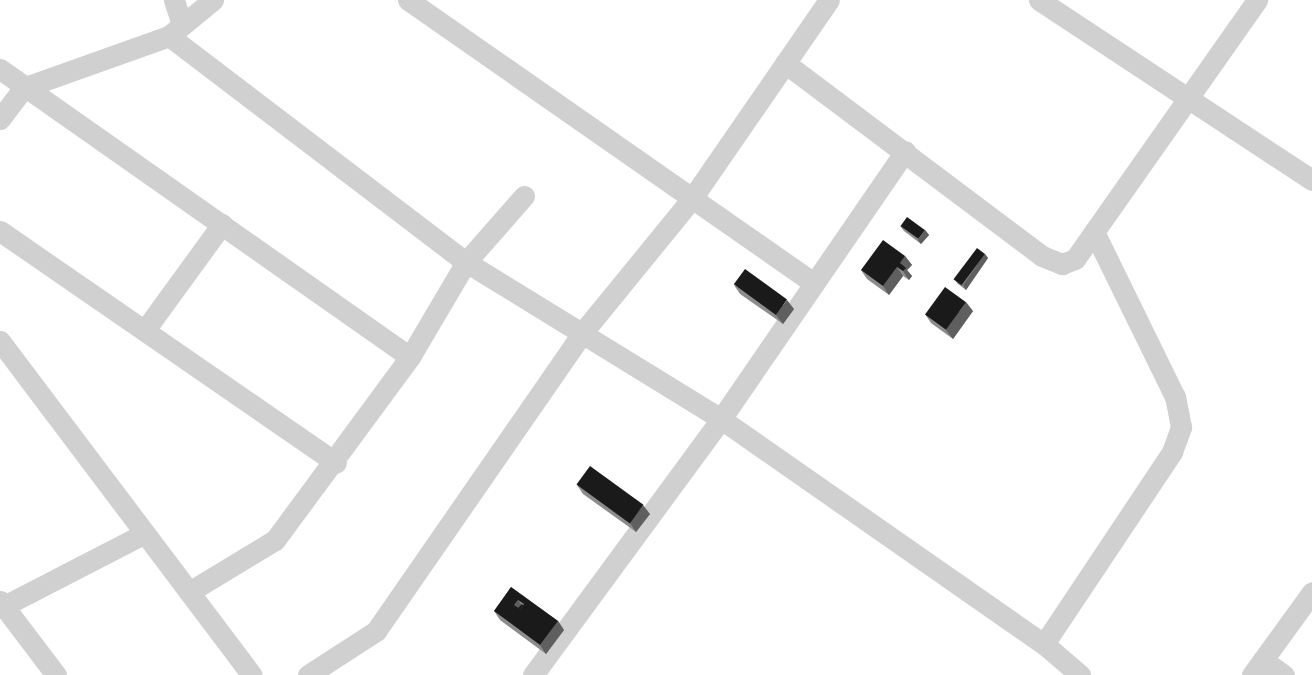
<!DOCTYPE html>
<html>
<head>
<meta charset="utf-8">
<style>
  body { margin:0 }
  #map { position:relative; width:1312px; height:675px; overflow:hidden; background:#fff; font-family:Montserrat,sans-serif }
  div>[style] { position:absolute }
  .street>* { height:21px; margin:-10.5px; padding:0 10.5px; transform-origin:10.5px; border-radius:10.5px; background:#d0d0d0 }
  .wall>* { inset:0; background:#8c8c8c }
  .shaded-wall>* { inset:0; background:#5f5f5f }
  .building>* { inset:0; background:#1a1a1a; transform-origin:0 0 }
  span { translate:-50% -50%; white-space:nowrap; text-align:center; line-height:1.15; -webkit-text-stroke:5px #fff; paint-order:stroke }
</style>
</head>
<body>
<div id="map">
  <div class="street">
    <i style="left:174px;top:0;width:26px;rotate:72deg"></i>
    <i style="left:408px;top:0;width:494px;rotate:34.9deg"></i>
    <i style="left:1039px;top:0;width:327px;rotate:33.4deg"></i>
    <i style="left:169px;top:36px;width:373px;rotate:37.3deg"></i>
    <i style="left:466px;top:262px;width:299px;rotate:31.6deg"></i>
    <i style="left:721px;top:419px;width:394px;rotate:34.9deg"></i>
    <i style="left:1044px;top:644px;width:48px;rotate:40.7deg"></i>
    <i style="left:785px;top:63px;width:321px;rotate:36.9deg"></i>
    <i style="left:1042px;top:256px;width:22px;rotate:22deg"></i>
    <i style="left:1062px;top:264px;width:14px;rotate:-21deg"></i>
    <i style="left:1075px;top:259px;width:317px;rotate:-54.9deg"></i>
    <i style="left:0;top:69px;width:501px;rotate:35.09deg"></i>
    <i style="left:0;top:119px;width:39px;rotate:-53deg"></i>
    <i style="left:23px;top:88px;width:155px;rotate:-19.6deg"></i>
    <i style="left:169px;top:36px;width:57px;rotate:-39.3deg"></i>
    <i style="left:0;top:231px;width:408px;rotate:34.6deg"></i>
    <i style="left:145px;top:330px;width:131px;rotate:-54deg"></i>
    <i style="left:0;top:341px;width:418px;rotate:53deg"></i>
    <i style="left:189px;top:592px;width:100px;rotate:-31.2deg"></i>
    <i style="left:275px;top:540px;width:227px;rotate:-53.6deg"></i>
    <i style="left:410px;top:357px;width:110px;rotate:-59.5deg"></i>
    <i style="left:466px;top:262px;width:88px;rotate:-48.7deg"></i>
    <i style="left:0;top:601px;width:93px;rotate:52.9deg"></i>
    <i style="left:0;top:608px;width:163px;rotate:-27.3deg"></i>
    <i style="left:1044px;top:644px;width:231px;rotate:-56.3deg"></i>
    <i style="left:1172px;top:452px;width:27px;rotate:-70deg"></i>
    <i style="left:1181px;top:427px;width:31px;rotate:-101deg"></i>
    <i style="left:1175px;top:397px;width:184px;rotate:-116.1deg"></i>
    <i style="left:1263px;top:660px;width:26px;rotate:36deg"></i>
    <i style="left:308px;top:675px;width:81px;rotate:-32.9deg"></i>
    <i style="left:376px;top:631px;width:364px;rotate:-55.3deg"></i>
    <i style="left:583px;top:332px;width:174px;rotate:-50.8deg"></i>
    <i style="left:693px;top:197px;width:239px;rotate:-55.4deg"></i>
    <i style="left:533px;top:675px;width:318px;rotate:-53.7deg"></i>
    <i style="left:721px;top:419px;width:325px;rotate:-55.5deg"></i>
    <i style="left:1252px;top:675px;width:102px;rotate:-54.1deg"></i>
  </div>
  <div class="wall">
    <i style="clip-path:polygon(900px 226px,925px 230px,929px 235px,921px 244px,904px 231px)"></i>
    <i style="clip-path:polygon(985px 254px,988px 258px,966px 290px,958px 284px,955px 280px)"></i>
    <i style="clip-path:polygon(905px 256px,912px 265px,907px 270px,912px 276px,909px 280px,903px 276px,889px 295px,867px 279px,861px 270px)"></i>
    <i style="clip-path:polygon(734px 285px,794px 309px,783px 324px,740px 294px)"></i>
    <i style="clip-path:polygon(973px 311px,953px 339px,931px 323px,925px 314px)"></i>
    <i style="clip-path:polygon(577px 485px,650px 514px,636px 532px,583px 494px)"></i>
    <i style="clip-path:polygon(511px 587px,558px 621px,564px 630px,546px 654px,500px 620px,494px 611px)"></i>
  </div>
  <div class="shaded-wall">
    <i style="clip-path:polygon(925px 230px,929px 235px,921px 244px,918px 240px)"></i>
    <i style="clip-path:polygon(985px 254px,988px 258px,966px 290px,963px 285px)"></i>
    <i style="clip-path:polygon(905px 256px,912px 265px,907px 270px,912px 276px,909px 280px,903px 271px,900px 263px)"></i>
    <i style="clip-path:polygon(897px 267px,903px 276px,889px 295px,883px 286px)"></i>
    <i style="clip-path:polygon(787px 300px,794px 309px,783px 324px,776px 315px)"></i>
    <i style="clip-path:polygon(966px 302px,973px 311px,953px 339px,946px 330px)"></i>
    <i style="clip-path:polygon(643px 505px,650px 514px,636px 532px,630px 523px)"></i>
    <i style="clip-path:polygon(518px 600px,525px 609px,517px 610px,514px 605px)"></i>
    <i style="clip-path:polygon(558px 621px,564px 630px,546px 654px,540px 645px)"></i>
  </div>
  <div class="building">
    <i style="left:907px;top:217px;width:22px;height:11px;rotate:36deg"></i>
    <i style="clip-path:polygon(883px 240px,905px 256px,900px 263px,906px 268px,903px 271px,897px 267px,883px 286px,861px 270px)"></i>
    <i style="left:977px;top:248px;width:10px;height:39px;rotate:37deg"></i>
    <i style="left:745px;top:269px;width:52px;height:19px;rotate:36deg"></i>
    <i style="left:945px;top:287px;width:26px;height:34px;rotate:36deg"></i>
    <i style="left:590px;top:466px;width:66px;height:23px;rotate:36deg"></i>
    <i style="clip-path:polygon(evenodd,511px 587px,558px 621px,540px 645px,494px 611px,511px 587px,518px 600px,524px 604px,520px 609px,514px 605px,518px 600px)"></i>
    <i style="clip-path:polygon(522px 604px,523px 605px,520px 609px,518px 608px)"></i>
  </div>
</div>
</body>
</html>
